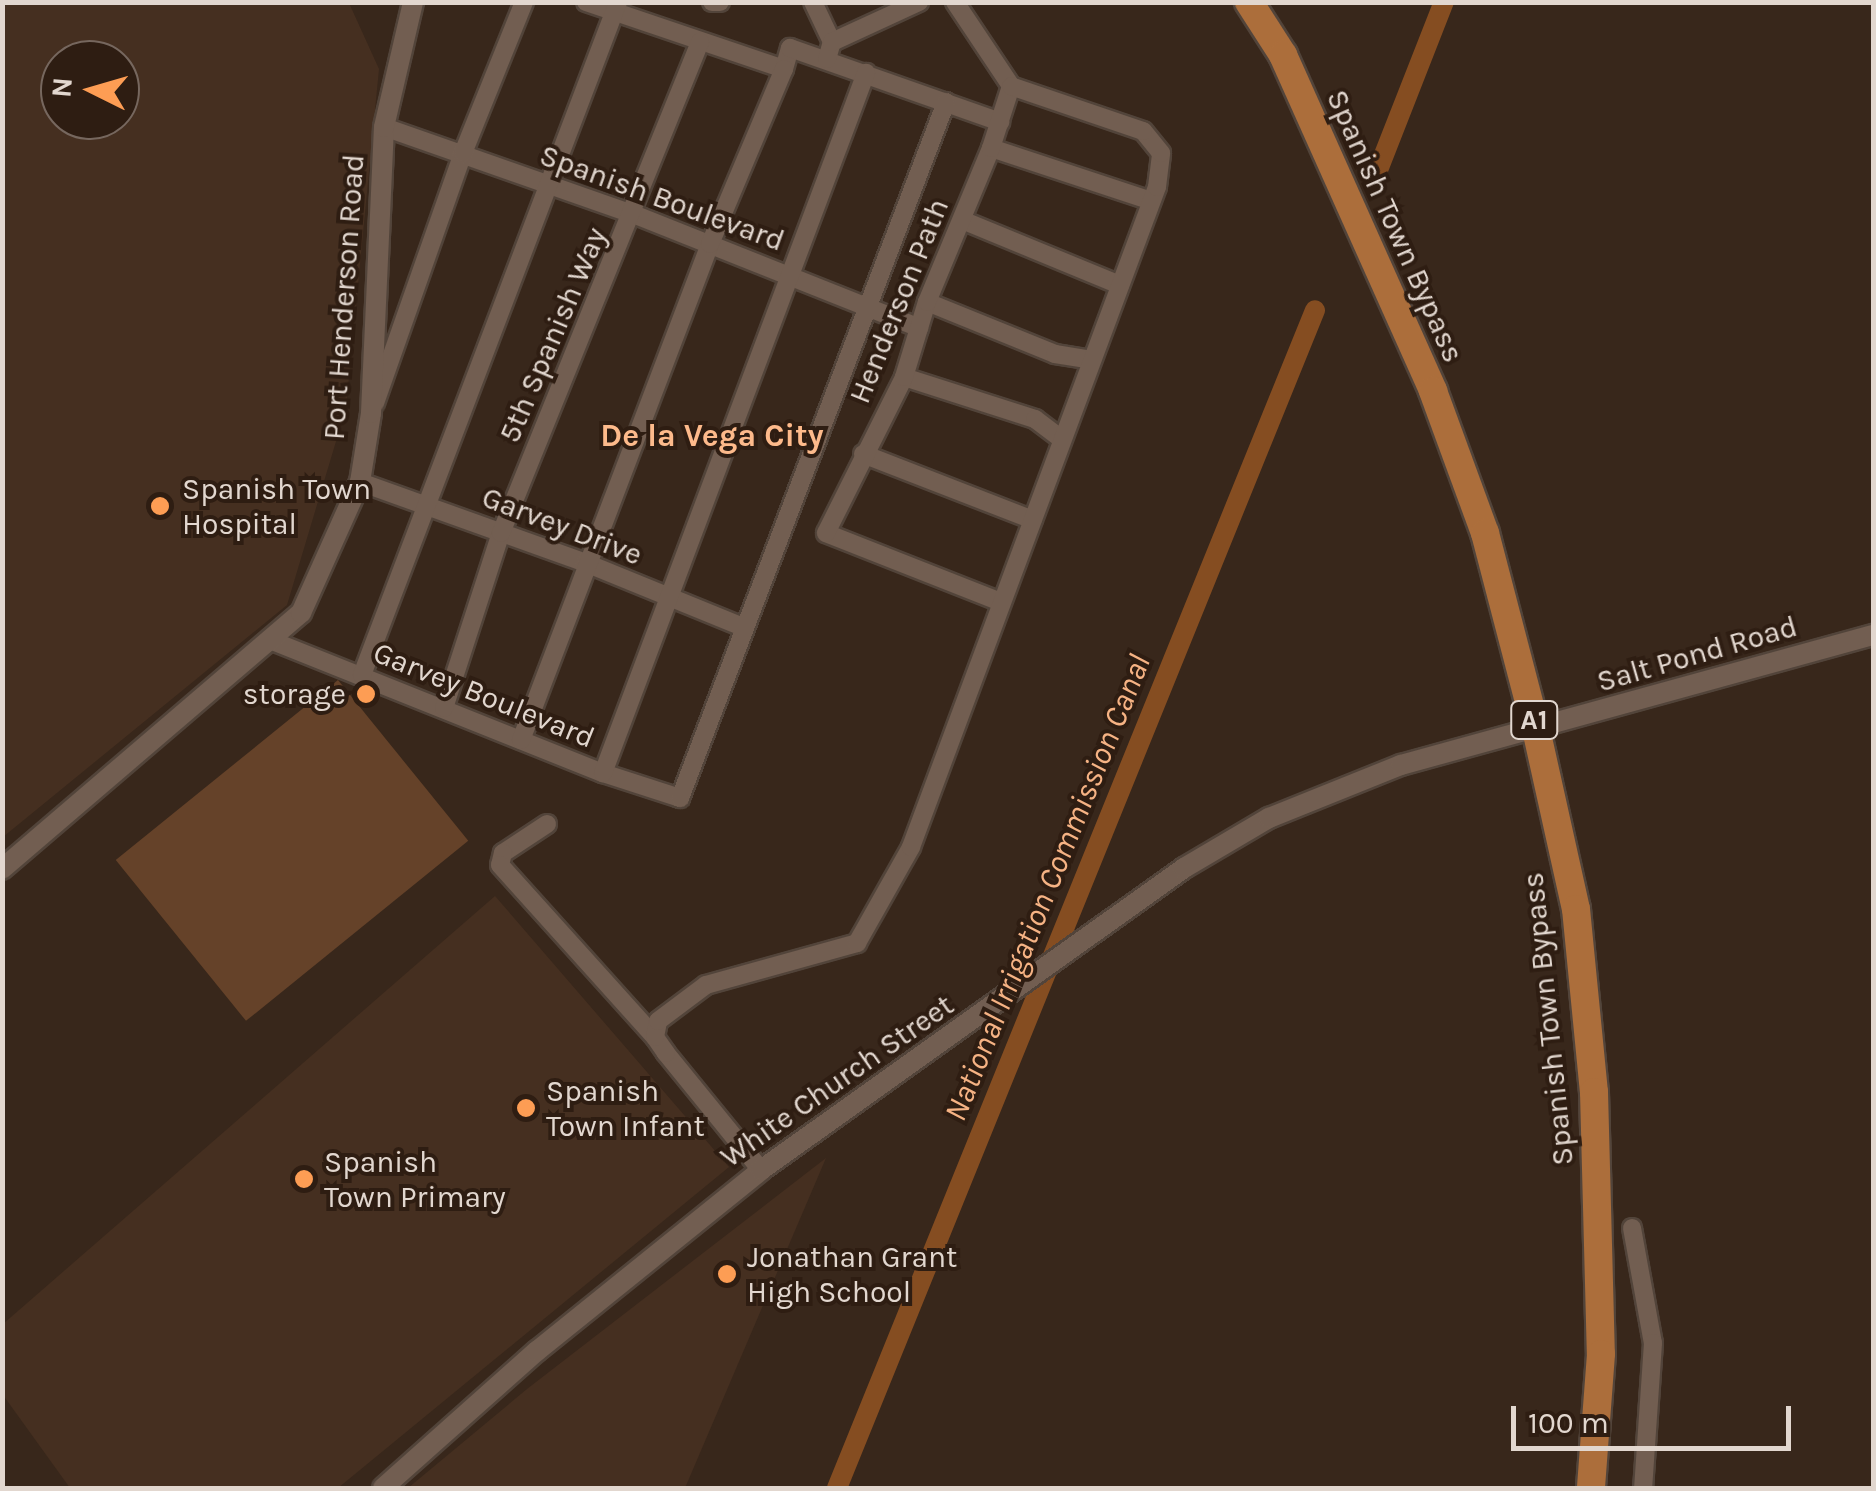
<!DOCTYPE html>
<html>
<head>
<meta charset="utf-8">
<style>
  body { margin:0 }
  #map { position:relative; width:1876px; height:1491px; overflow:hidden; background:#38271b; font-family:Karla,sans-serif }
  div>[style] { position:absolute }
  .built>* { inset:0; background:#452f20 }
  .green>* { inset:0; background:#654229; transform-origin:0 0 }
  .canal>* { height:20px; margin:-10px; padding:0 10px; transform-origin:10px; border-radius:10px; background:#854d21 }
  .roads { filter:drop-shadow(2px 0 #52443a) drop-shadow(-2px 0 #52443a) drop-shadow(0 2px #52443a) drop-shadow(0 -2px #52443a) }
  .minor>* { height:18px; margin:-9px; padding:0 9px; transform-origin:9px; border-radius:9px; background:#725e51 }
  .tertiary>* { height:20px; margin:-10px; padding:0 10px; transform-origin:10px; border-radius:10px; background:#725e51 }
  .primary>* { height:28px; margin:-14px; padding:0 14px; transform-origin:14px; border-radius:14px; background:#ac6e3b }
  .dots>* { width:28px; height:28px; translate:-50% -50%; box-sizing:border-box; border:5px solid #2e1d12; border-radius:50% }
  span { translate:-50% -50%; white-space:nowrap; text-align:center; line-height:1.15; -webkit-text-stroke:8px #2e1d12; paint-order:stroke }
  .shield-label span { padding:2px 8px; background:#2e1d12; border:2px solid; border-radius:8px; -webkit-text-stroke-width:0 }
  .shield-label { font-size:28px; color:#e2d7cf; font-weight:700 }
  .street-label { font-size:30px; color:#e2d7cf }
  .poi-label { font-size:30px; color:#e2d7cf }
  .left { translate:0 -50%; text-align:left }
  .right { translate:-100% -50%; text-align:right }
  .neighbourhood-label { font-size:32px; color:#fdba8b; font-weight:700 }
  .water-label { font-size:32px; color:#f6b384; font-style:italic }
  .frame { position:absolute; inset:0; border:5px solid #e2d7cf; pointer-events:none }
  .north { position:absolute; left:40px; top:40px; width:100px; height:100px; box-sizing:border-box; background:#2e1d12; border:2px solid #76675e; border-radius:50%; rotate:275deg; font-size:28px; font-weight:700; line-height:40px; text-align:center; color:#e2d7cf }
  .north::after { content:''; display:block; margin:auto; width:35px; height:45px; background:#fd9d54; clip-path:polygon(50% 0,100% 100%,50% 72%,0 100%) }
  .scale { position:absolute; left:1511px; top:1406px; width:280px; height:45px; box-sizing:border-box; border:5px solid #e2d7cf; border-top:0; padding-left:12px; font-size:30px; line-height:35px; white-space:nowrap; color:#e2d7cf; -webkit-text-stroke:8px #2e1d12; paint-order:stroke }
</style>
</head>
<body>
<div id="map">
  <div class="built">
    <i style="clip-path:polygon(evenodd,3px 2px,349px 3px,379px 69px,346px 408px,287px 605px,3px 837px,3px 2px,60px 60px,120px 60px,120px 120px,60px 120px,60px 60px)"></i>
    <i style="clip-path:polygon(495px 896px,729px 1167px,338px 1488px,70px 1488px,3px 1395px,3px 1324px)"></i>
    <i style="clip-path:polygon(826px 1158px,685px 1488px,408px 1488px,527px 1389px)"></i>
  </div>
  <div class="green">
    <i style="left:338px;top:680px;width:207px;height:286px;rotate:51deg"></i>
  </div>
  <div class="canal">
    <i style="left:1378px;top:170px;width:180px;rotate:-68.6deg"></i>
    <i style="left:837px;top:1488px;width:1271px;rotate:-67.91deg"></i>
  </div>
  <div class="roads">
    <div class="minor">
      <i style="left:586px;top:2px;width:209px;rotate:18.7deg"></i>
      <i style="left:784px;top:69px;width:22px;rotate:-74deg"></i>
      <i style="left:790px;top:48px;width:223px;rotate:19.4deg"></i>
      <i style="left:712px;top:2px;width:8px"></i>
      <i style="left:813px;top:2px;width:44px;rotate:64.6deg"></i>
      <i style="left:955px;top:2px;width:101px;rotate:56.3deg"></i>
      <i style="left:827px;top:59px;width:18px;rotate:-74deg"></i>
      <i style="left:832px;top:42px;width:96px;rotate:-24.7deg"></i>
      <i style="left:384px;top:127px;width:264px;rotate:19.3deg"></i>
      <i style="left:633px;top:214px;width:308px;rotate:21.7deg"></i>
      <i style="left:991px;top:148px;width:169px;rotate:18.3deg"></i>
      <i style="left:962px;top:220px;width:171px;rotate:22.4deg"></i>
      <i style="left:927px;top:302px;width:138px;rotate:22.1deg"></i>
      <i style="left:1055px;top:354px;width:37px;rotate:9deg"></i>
      <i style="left:904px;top:377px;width:138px;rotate:17.8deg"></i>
      <i style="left:1035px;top:419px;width:34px;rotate:37deg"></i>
      <i style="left:375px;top:403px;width:265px;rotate:-70.6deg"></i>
      <i style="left:463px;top:153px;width:163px;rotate:-68deg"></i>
      <i style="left:863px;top:454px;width:182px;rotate:21.2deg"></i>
      <i style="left:360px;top:482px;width:240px;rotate:19.7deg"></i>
      <i style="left:586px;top:563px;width:170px;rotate:22.2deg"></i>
      <i style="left:1001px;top:602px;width:188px;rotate:-158.5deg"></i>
      <i style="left:826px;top:533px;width:174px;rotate:-63.4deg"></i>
      <i style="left:904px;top:377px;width:78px;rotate:-73deg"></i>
      <i style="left:927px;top:302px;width:167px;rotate:-67.4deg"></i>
      <i style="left:991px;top:148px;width:65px;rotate:-72.1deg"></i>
      <i style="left:270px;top:640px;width:359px;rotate:21.8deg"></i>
      <i style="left:603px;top:773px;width:81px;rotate:18deg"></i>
      <i style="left:680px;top:798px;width:745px;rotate:-69.08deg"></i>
      <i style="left:362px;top:675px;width:720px;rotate:-69.17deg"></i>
      <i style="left:444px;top:708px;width:184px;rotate:-72deg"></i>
      <i style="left:501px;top:533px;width:530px;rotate:-67.94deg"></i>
      <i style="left:521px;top:740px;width:531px;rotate:-69.14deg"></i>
      <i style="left:710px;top:244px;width:190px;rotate:-67.1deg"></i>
      <i style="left:603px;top:773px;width:748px;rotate:-69.41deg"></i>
      <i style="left:547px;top:824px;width:53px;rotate:146.6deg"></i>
      <i style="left:503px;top:853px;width:12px;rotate:104deg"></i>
      <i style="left:500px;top:865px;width:232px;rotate:48deg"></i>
      <i style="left:761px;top:1170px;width:151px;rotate:-129.1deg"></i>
      <i style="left:666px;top:1053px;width:19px;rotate:-125deg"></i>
      <i style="left:655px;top:1037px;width:16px;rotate:-79deg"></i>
      <i style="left:658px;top:1021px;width:60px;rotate:-36.9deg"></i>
      <i style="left:706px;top:985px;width:157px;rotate:-15.5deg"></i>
      <i style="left:857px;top:943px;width:110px;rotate:-60.6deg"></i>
      <i style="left:911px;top:847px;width:704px;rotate:-69.56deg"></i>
      <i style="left:1157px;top:187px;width:34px;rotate:-83deg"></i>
      <i style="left:1161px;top:153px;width:28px;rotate:-129deg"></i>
      <i style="left:1143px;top:131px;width:139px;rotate:-161.2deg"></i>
      <i style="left:1632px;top:1228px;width:117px;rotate:79.7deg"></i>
      <i style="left:1653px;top:1343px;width:145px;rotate:93.9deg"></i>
    </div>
    <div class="tertiary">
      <i style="left:2px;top:869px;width:394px;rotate:-40.6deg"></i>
      <i style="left:301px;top:613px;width:144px;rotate:-65.8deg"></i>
      <i style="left:360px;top:482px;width:70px;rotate:-80.9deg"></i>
      <i style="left:371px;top:413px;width:286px;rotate:-87.4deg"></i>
      <i style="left:384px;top:127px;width:128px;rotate:-76.9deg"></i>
      <i style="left:383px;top:1488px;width:206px;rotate:-41.7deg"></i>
      <i style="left:537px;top:1351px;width:288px;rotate:-38.9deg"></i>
      <i style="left:761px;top:1170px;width:520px;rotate:-35.52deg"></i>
      <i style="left:1184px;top:868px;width:99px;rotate:-30.5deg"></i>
      <i style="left:1269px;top:818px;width:142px;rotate:-21.9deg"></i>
      <i style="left:1401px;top:765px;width:491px;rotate:-15.4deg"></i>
    </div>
    <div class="primary">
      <i style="left:1249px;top:2px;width:63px;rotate:57.3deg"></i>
      <i style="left:1283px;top:55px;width:368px;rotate:65.9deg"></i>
      <i style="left:1433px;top:391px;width:151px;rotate:69.9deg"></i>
      <i style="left:1485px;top:533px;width:203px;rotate:75.4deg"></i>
      <i style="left:1536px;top:729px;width:184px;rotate:77.5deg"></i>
      <i style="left:1576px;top:909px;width:184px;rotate:84.4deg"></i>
      <i style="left:1594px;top:1092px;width:262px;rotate:88.5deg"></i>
      <i style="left:1601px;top:1354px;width:134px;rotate:94.3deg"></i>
    </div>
  </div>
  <div class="dots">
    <i style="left:160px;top:506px;background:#fd9d54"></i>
    <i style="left:366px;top:694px;background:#fd9d54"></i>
    <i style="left:526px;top:1108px;background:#fd9d54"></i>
    <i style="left:304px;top:1179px;background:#fd9d54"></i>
    <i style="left:727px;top:1274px;background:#fd9d54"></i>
  </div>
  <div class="shield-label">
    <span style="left:1534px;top:720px">A1</span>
  </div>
  <div class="street-label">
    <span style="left:662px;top:198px;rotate:20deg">Spanish Boulevard</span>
    <span style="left:1395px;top:226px;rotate:66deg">Spanish Town Bypass</span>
    <span style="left:344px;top:297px;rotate:-86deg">Port Henderson Road</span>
    <span style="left:899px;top:301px;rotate:-68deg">Henderson Path</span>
    <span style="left:553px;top:335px;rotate:-67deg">5th Spanish Way</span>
    <span style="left:562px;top:526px;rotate:21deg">Garvey Drive</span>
    <span style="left:1697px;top:654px;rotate:-16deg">Salt Pond Road</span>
    <span style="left:484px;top:695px;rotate:22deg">Garvey Boulevard</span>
    <span style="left:1548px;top:1019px;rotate:-96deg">Spanish Town Bypass</span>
    <span style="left:837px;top:1081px;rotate:-35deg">White Church Street</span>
  </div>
  <div class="poi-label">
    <span class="left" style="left:182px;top:506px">Spanish Town<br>Hospital</span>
    <span class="right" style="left:346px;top:694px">storage</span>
    <span class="left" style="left:546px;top:1108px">Spanish<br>Town Infant</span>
    <span class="left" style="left:324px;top:1179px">Spanish<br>Town Primary</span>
    <span class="left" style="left:747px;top:1274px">Jonathan Grant<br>High School</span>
  </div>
  <div class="neighbourhood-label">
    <span style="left:712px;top:436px">De la Vega City</span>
  </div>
  <div class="water-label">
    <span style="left:1048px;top:888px;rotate:-68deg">National Irrigation Commission Canal</span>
  </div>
  <div class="frame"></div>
  <div class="north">N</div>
  <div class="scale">100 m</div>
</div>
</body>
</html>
